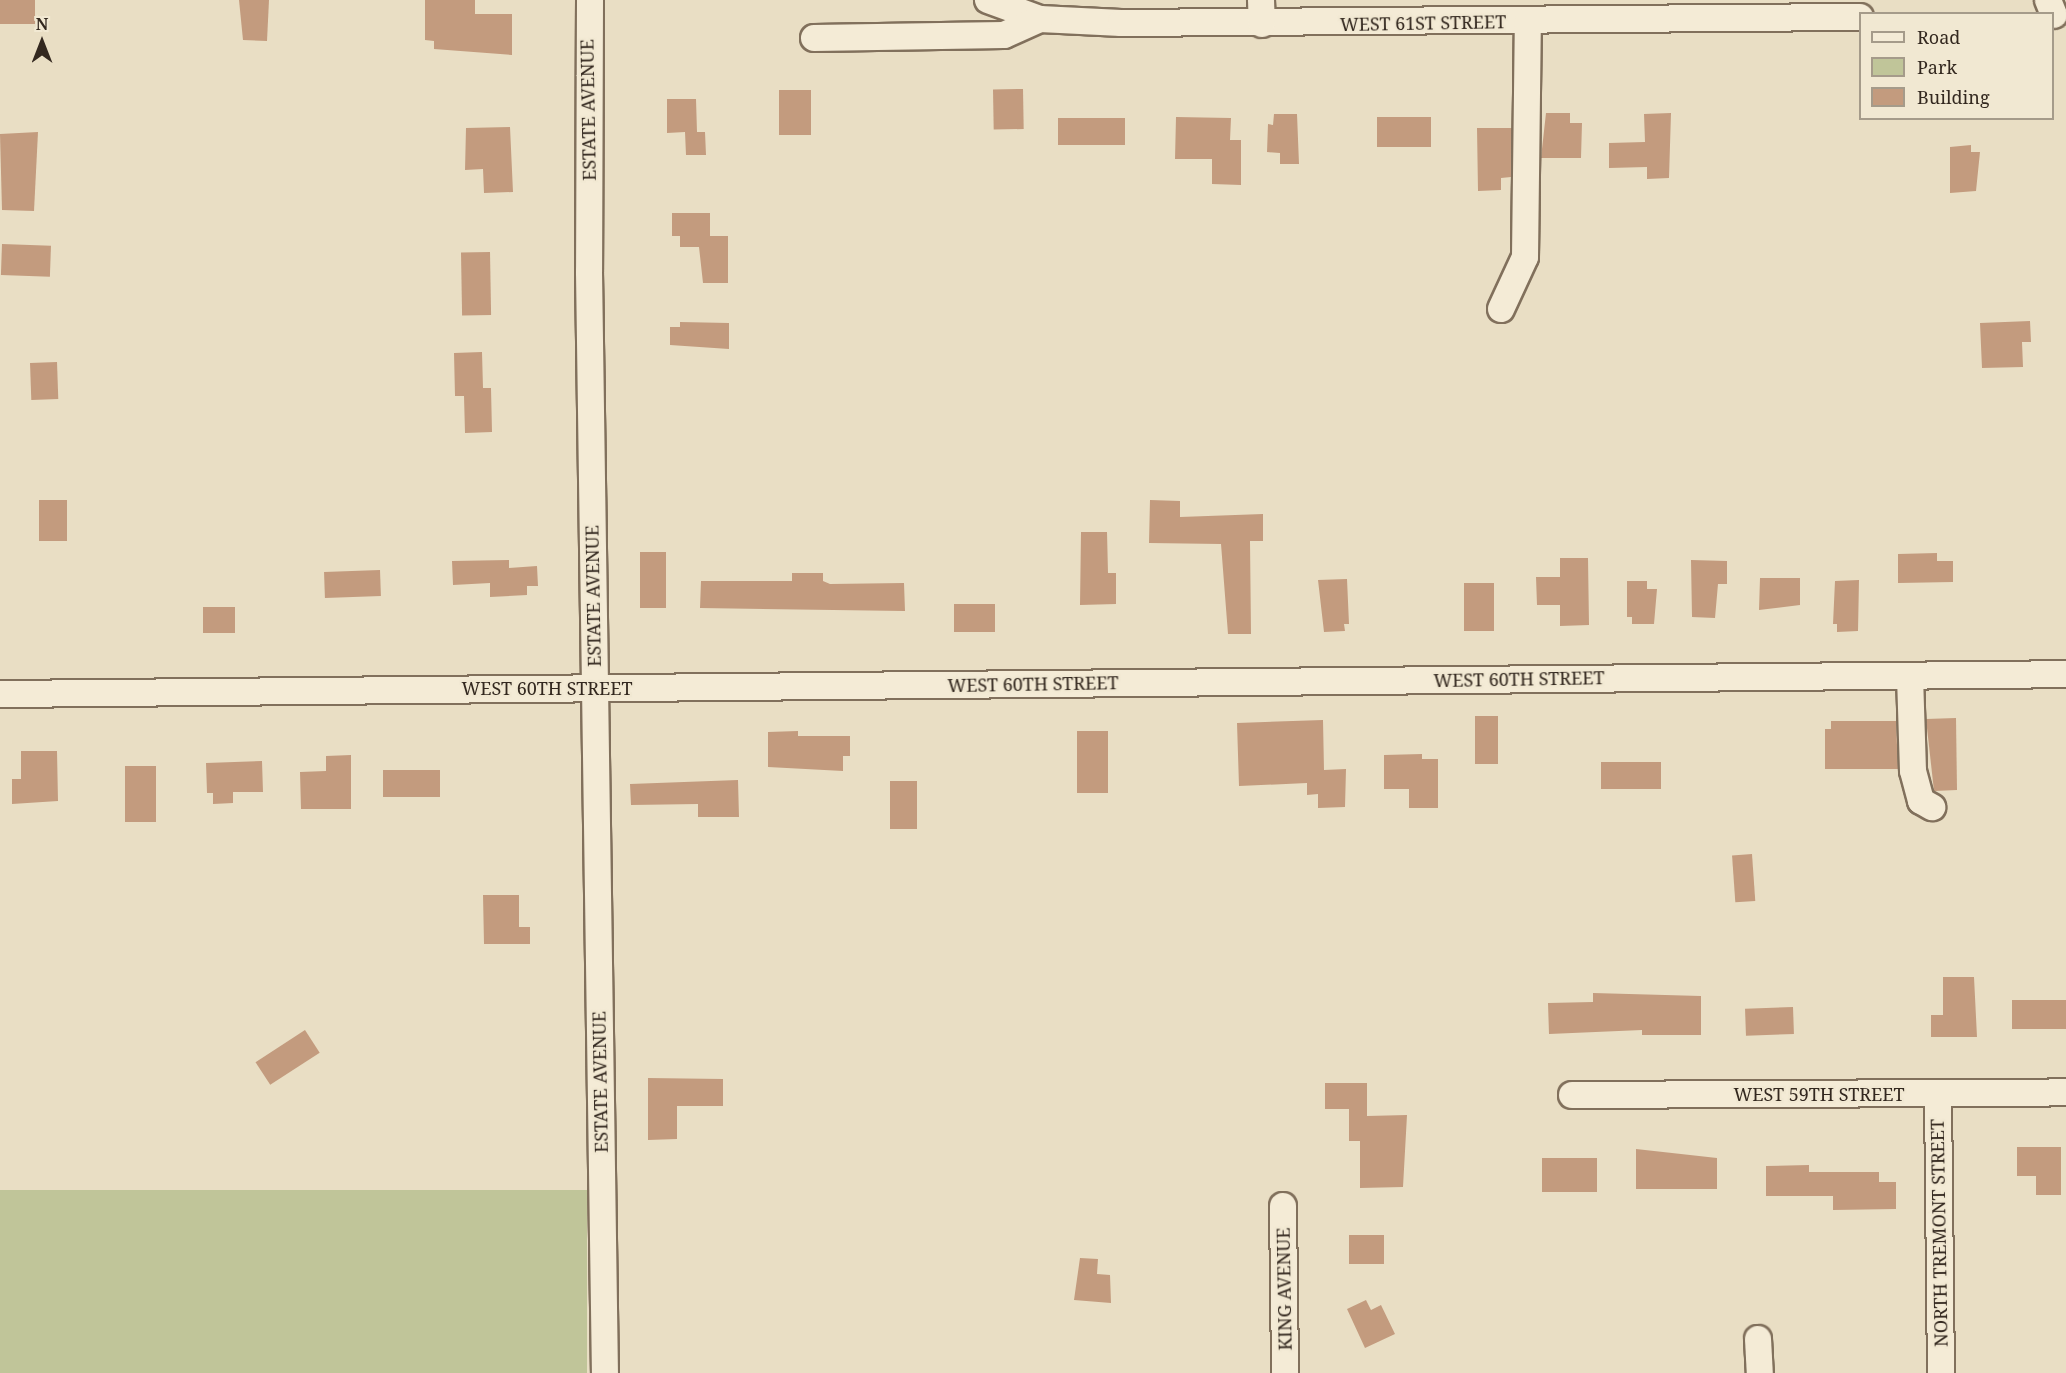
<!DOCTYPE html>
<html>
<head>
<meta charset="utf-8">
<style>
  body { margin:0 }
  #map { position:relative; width:2066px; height:1373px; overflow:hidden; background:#e9dec4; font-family:"Noto Serif",serif }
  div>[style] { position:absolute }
  .green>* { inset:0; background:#c0c599; transform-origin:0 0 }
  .building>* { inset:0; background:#c39b7e; transform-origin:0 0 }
  .roads { filter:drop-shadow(2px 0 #81705c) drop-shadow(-2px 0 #81705c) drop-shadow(0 2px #81705c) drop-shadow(0 -2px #81705c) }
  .minor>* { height:26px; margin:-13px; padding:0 13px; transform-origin:13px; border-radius:13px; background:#f4ebd6 }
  span { translate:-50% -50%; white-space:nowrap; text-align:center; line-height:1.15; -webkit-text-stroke:4.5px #f1e8d2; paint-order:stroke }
  .street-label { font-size:18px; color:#33281f }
  .legend { position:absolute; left:1859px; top:12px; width:195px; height:108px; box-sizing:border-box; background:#f1e8d2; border:2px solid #a59b8a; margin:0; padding:8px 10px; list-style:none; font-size:18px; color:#33281f }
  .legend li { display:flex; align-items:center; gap:12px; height:30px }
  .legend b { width:30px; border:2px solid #a59b8a }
  .north { position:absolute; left:12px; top:12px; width:60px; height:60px; -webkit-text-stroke:4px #f1e8d2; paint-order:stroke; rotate:0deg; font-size:16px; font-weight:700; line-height:24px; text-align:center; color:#33281f }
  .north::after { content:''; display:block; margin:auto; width:21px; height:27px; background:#33281f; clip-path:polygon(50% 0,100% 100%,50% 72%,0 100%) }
</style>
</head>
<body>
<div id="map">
  <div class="green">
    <i style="left:587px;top:1190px;width:183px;height:587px;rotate:90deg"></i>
  </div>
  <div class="building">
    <i style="left:0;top:0;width:35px;height:24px"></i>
    <i style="clip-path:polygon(239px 0,269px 0,267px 41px,243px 40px)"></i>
    <i style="clip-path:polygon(425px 0,475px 0,475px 14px,512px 14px,512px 55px,434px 49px,434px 41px,425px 40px)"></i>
    <i style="left:1023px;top:89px;width:40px;height:30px;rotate:89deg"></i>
    <i style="left:779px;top:90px;width:32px;height:45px"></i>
    <i style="clip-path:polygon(667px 99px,696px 99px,697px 132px,705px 132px,706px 155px,686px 155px,685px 132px,667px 133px)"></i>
    <i style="clip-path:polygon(1546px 113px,1570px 113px,1570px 123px,1582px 123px,1581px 158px,1541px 158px)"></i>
    <i style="clip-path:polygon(1671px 113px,1669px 178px,1647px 179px,1647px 167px,1609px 168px,1609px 143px,1645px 142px,1644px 114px)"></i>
    <i style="clip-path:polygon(1274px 114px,1297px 114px,1299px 164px,1280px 164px,1280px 153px,1267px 152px,1268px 124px,1273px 125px)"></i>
    <i style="clip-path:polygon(1176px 117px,1231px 118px,1230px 140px,1241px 140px,1241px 185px,1212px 184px,1212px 159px,1175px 159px)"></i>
    <i style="left:1377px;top:117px;width:54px;height:30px"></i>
    <i style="left:1125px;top:118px;width:27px;height:67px;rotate:90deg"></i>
    <i style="clip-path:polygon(510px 127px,513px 192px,484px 193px,483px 169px,465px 170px,466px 128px)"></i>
    <i style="clip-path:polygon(1477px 128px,1512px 128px,1511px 177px,1501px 178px,1501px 190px,1478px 191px)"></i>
    <i style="clip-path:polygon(38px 132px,34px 211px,2px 210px,0 134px)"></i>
    <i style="clip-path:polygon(1971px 145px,1971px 152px,1980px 152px,1976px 191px,1950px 193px,1950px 147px)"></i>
    <i style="clip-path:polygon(672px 213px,710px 213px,710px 236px,728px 236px,728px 283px,703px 283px,699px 247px,680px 247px,680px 236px,672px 236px)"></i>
    <i style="left:2px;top:244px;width:49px;height:31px;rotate:2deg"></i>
    <i style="left:490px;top:252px;width:63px;height:29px;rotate:89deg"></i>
    <i style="clip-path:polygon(2030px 321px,2031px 342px,2022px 342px,2023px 367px,1982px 368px,1980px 323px)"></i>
    <i style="clip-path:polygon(680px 322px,729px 323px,729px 349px,670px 345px,670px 327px,680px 327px)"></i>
    <i style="clip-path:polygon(482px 352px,483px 388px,491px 388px,492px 432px,465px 433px,464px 396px,455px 396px,454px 353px)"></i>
    <i style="left:57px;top:362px;width:37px;height:27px;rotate:88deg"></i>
    <i style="left:39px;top:500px;width:28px;height:41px"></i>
    <i style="clip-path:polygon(1150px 500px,1180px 501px,1180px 517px,1263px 514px,1263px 541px,1250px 541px,1251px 634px,1228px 634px,1221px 544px,1149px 543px)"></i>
    <i style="clip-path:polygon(1081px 532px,1107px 532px,1108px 573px,1116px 573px,1116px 604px,1080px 605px)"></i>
    <i style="left:640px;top:552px;width:26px;height:56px"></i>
    <i style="clip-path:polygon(1937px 553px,1937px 561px,1953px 561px,1953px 582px,1898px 583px,1898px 554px)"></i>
    <i style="clip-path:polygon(1560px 558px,1588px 558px,1589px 625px,1560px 626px,1560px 605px,1537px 605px,1536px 577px,1560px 577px)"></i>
    <i style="clip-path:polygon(509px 560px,509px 568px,537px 566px,538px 586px,527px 586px,527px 595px,490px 597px,490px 583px,453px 585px,452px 561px)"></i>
    <i style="clip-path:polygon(1691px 560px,1727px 561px,1727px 584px,1718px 584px,1715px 618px,1692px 617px)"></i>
    <i style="left:380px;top:570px;width:26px;height:56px;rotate:88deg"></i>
    <i style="clip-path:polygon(792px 573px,823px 573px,823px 581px,830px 584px,904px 583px,905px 611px,700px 608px,701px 581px,792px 581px)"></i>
    <i style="clip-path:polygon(1760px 578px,1800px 578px,1800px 605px,1759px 610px)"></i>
    <i style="clip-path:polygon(1347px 579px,1349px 624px,1344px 624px,1345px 631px,1324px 632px,1318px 580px)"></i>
    <i style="clip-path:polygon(1859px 580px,1858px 631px,1837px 632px,1837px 624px,1833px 624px,1835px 581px)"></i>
    <i style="clip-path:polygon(1627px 581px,1647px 581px,1647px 589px,1657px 589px,1654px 624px,1632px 624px,1632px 617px,1627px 617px)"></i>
    <i style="left:1464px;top:583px;width:30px;height:48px"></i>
    <i style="left:954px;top:604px;width:41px;height:28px"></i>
    <i style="left:203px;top:607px;width:32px;height:26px"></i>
    <i style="left:1475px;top:716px;width:23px;height:48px"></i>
    <i style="clip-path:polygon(1956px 718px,1957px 790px,1934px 791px,1926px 719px)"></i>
    <i style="clip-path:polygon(1323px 720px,1324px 770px,1346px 769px,1345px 807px,1318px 808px,1318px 794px,1307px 795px,1307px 783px,1239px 786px,1237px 723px)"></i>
    <i style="clip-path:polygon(1831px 721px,1896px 721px,1898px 769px,1825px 769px,1825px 729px,1831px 729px)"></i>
    <i style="clip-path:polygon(798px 731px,798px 736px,850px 736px,850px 756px,843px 756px,843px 771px,768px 767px,768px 732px)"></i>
    <i style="left:1077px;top:731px;width:31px;height:62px"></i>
    <i style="clip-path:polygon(21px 751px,57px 751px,58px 801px,12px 804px,12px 779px,21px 779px)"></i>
    <i style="clip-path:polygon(1422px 754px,1422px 759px,1438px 759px,1438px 808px,1409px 808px,1409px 789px,1384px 789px,1384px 755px)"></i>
    <i style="clip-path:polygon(351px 755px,351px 809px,301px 809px,300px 772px,326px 771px,326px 756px)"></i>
    <i style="clip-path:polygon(262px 761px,263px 792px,233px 792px,233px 803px,213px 804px,213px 793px,207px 793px,206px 763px)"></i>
    <i style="left:1661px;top:762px;width:27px;height:60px;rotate:90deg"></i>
    <i style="left:125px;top:766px;width:31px;height:56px"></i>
    <i style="left:440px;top:770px;width:27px;height:57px;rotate:90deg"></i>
    <i style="clip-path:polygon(738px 780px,739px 817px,698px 817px,698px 804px,631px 805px,630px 784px)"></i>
    <i style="left:890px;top:781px;width:27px;height:48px"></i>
    <i style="left:1752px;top:854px;width:47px;height:20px;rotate:86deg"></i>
    <i style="clip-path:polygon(483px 895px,519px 895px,519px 927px,530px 927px,530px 944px,484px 944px)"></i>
    <i style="clip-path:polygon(1943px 977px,1974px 977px,1977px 1037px,1931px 1037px,1931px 1015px,1943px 1015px)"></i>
    <i style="clip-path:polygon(1593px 993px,1701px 996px,1701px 1035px,1642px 1035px,1642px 1030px,1549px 1034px,1548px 1003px,1593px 1002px)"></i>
    <i style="left:2012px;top:1000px;width:54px;height:29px"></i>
    <i style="left:1793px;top:1007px;width:27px;height:48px;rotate:88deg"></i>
    <i style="left:305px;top:1030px;width:27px;height:59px;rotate:57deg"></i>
    <i style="clip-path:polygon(648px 1078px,723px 1079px,723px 1106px,677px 1106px,677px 1139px,648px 1140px)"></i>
    <i style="clip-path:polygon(1325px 1083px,1367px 1083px,1367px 1116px,1407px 1115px,1403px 1187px,1360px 1188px,1360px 1141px,1349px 1141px,1349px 1109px,1325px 1109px)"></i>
    <i style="clip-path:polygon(2017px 1147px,2061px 1147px,2061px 1195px,2036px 1195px,2036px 1176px,2017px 1176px)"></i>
    <i style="clip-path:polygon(1636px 1149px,1717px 1158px,1717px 1189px,1636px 1189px)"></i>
    <i style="left:1542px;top:1158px;width:55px;height:34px"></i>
    <i style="clip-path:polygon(1809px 1165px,1809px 1172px,1879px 1172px,1879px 1182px,1896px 1182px,1896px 1209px,1833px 1210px,1833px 1196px,1766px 1196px,1766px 1166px)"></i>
    <i style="left:1349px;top:1235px;width:35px;height:29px"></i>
    <i style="clip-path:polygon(1080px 1258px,1098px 1259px,1097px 1274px,1110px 1275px,1111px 1303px,1074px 1300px)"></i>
    <i style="clip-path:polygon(1366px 1300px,1371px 1310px,1381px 1305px,1395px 1334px,1365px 1348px,1347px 1309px)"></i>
  </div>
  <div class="roads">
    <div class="minor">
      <i style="left:590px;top:0;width:272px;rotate:90.2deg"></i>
      <i style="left:589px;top:272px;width:1101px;rotate:89.17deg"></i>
      <i style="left:988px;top:0;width:55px;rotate:20.1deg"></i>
      <i style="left:1040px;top:19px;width:81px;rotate:2.8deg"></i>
      <i style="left:1121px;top:23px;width:739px;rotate:-0.47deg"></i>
      <i style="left:1261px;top:0;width:24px;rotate:88deg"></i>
      <i style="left:2048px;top:0;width:16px;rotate:68deg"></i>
      <i style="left:814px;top:38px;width:190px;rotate:-0.9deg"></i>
      <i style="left:1004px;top:35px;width:39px;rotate:-24deg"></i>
      <i style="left:1501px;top:309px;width:57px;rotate:-65.2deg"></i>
      <i style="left:1525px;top:257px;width:236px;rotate:-89.3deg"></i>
      <i style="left:1910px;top:676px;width:95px;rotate:88.2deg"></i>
      <i style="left:1913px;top:771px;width:31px;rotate:75deg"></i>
      <i style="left:1921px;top:801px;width:13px;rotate:29deg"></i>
      <i style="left:0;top:694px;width:2066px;rotate:-0.55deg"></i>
      <i style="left:1938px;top:1093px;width:280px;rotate:89.4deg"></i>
      <i style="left:1572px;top:1095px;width:494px;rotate:-0.3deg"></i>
      <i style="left:1283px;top:1206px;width:167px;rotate:89.3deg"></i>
      <i style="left:1758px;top:1339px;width:34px;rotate:87deg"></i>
    </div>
  </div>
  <div class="street-label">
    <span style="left:1423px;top:23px;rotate:-1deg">WEST 61ST STREET</span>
    <span style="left:588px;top:110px;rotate:-91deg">ESTATE AVENUE</span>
    <span style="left:593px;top:596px;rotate:-91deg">ESTATE AVENUE</span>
    <span style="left:1519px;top:679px;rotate:-1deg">WEST 60TH STREET</span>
    <span style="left:1033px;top:684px;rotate:-1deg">WEST 60TH STREET</span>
    <span style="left:547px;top:688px">WEST 60TH STREET</span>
    <span style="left:600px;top:1082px;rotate:-91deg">ESTATE AVENUE</span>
    <span style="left:1819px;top:1094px">WEST 59TH STREET</span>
    <span style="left:1939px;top:1233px;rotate:-91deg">NORTH TREMONT STREET</span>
    <span style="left:1284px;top:1289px;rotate:-91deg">KING AVENUE</span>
  </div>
  <ul class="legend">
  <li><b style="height:8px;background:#f4ebd6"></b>Road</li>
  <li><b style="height:16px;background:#c0c599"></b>Park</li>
  <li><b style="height:16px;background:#c39b7e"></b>Building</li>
  </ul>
  <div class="north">N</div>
</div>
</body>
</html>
